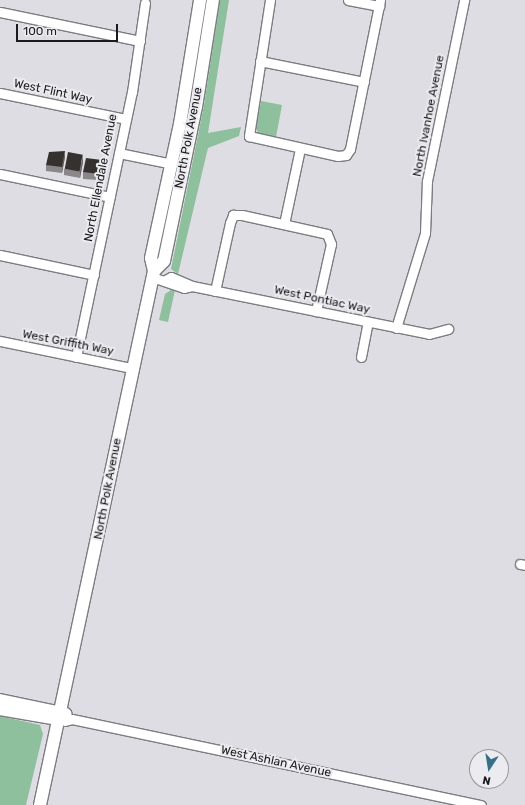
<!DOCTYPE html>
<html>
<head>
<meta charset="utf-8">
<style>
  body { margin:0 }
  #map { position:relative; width:525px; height:805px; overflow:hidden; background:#dedde3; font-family:Rubik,sans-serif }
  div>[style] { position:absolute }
  .green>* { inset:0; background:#8fc09e }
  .roads { filter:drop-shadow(1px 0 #7c7c81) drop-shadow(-1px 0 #7c7c81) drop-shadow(0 1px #7c7c81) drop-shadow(0 -1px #7c7c81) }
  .minor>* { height:9px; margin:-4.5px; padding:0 4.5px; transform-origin:4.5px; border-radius:4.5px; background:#fff }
  .major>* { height:12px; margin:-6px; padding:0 6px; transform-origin:6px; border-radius:6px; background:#fff }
  .wall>* { inset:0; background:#898788 }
  .shaded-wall>* { inset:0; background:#676564 }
  .building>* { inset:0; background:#34312e; transform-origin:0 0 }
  span { translate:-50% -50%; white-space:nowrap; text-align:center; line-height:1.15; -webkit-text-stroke:4px #ebebf0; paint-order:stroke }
  .street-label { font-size:12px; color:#1b1b1d }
  .north { position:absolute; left:469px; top:749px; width:40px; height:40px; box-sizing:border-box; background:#ebebf0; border:1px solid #98989c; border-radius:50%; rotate:192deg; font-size:11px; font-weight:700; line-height:16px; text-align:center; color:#1b1b1d }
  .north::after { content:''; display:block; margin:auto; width:14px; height:18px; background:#367089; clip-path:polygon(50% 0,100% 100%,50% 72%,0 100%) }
  .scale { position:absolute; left:16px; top:24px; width:102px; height:18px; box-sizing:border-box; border:2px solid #1b1b1d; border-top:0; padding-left:5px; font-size:12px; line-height:14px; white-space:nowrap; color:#1b1b1d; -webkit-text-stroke:3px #ebebf0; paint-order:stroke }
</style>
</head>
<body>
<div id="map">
  <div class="green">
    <i style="clip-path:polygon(220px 0,229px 0,208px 133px,241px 127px,239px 136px,208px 148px,178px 274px,171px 269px,204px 105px)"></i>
    <i style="clip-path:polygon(261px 101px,282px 105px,276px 137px,258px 133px,256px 128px)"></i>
    <i style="clip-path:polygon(171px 290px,175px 290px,168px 322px,159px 320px,165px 294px)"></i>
    <i style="clip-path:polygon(0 716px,40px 725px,43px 734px,26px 805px,0 805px)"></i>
  </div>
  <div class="roads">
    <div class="minor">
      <i style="left:270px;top:0;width:138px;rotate:98.8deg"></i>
      <i style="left:249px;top:136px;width:91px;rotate:12.7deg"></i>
      <i style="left:338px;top:156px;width:8px;rotate:-7deg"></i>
      <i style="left:346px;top:155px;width:7px;rotate:-56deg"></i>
      <i style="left:350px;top:149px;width:152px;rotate:-78.6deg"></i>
      <i style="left:348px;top:0;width:32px;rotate:11deg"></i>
      <i style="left:0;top:12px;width:143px;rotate:11.7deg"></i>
      <i style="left:260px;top:61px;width:106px;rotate:11.4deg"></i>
      <i style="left:0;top:93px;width:128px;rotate:11.7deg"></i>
      <i style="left:119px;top:153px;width:54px;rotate:11.7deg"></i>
      <i style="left:0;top:174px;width:112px;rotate:11.8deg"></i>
      <i style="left:284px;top:224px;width:77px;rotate:-78deg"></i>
      <i style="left:0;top:255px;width:96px;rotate:12deg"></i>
      <i style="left:152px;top:277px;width:34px;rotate:19deg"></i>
      <i style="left:184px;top:288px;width:8px;rotate:-14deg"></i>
      <i style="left:192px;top:286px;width:23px;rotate:-157deg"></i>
      <i style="left:171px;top:277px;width:7px;rotate:153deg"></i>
      <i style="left:192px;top:286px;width:242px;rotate:11.4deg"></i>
      <i style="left:429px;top:334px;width:20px;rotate:-15deg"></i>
      <i style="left:215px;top:291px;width:70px;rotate:-77.6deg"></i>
      <i style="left:230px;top:223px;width:9px;rotate:-69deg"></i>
      <i style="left:233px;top:215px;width:9px"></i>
      <i style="left:242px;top:215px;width:87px;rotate:12.6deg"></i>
      <i style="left:327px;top:234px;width:11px;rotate:68deg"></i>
      <i style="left:331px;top:244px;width:69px;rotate:102.6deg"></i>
      <i style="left:396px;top:328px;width:99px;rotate:-73deg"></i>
      <i style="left:425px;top:233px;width:52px;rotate:-87.8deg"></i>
      <i style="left:427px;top:181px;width:185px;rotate:-78.4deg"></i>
      <i style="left:0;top:341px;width:135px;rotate:11.6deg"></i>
      <i style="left:76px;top:357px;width:271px;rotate:-78.1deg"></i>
      <i style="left:132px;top:92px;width:90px;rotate:-81.7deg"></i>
      <i style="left:361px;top:357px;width:36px;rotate:-79deg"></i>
      <i style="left:520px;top:564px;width:5px;rotate:11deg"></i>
      <i style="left:65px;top:721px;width:7px;rotate:-16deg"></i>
      <i style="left:72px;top:719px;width:418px;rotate:11.9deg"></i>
    </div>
    <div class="major">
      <i style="left:154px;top:271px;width:14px;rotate:-45deg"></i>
      <i style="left:164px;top:261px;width:157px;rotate:-78.3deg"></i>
      <i style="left:196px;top:107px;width:108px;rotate:-81deg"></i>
      <i style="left:0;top:700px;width:67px;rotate:12deg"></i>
      <i style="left:0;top:709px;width:53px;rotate:9.8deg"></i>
      <i style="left:40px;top:805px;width:546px;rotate:-77.95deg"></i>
      <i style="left:154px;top:271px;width:13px;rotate:-103deg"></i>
      <i style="left:151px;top:258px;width:137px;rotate:-77.8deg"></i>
      <i style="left:180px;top:124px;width:126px;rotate:-80.8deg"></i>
    </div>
  </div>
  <div class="wall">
    <i style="clip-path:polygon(65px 157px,62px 173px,46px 171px,46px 165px)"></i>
    <i style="clip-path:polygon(83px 162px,80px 178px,64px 175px,64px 169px)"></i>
    <i style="clip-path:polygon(102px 167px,99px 180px,83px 179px,83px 172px)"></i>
  </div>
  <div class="shaded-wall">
    <i style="clip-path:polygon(65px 151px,65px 157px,62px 173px,62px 167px)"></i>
    <i style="clip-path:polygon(83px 155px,83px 162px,80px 178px,80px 172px)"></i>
    <i style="clip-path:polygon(102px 160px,102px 167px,99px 180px,99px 174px)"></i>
  </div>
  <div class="building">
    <i style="clip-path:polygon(65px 151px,62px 167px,46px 165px,49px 152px)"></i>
    <i style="left:68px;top:152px;width:15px;height:17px;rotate:11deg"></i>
    <i style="clip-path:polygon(86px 158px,102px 160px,99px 174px,83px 172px)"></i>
  </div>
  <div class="street-label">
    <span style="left:53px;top:92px;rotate:12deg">West Flint Way</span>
    <span style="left:429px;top:116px;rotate:-79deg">North lvanhoe Avenue</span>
    <span style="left:189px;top:138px;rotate:-79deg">North Polk Avenue</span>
    <span style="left:101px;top:178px;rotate:-79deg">North Ellendale Avenue</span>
    <span style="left:322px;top:300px;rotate:12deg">West Pontiac Way</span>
    <span style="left:68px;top:343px;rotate:11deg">West Griffith Way</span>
    <span style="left:108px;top:489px;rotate:-79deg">North Polk Avenue</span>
    <span style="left:276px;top:762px;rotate:12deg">West Ashlan Avenue</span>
  </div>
  <div class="north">N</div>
  <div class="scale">100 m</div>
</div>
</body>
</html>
